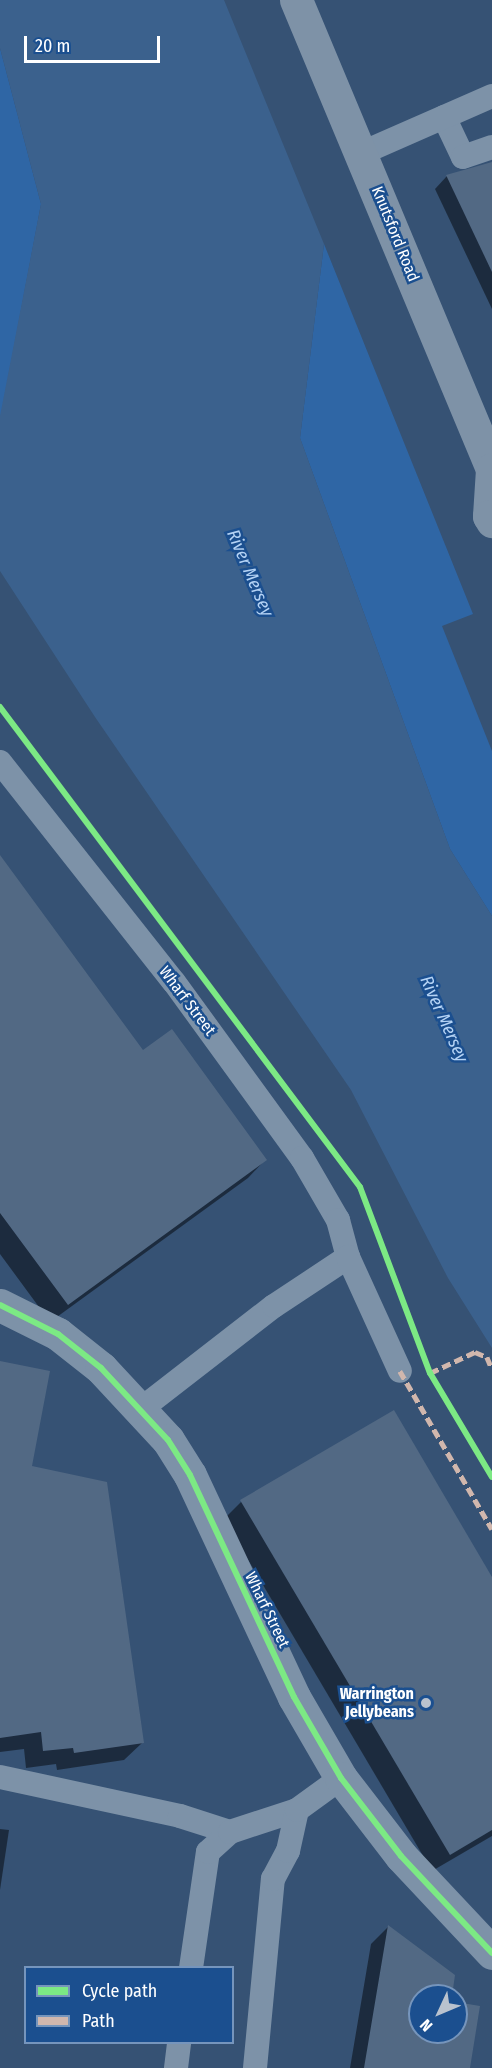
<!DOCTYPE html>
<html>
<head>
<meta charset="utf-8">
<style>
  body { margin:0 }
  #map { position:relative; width:492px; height:2068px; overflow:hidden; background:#365274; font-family:"Fira Sans Condensed",sans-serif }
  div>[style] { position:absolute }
  .green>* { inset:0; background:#2f66a5 }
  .water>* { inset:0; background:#3b618d }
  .shadow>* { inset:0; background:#0007 }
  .building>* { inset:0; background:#526984 }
  .path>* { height:4px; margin-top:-2px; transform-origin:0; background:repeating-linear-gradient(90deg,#7d92a8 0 3px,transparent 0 7.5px) }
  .lane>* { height:24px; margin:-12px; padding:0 12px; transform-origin:12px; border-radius:12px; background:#7d92a8 }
  .street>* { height:33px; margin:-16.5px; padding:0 16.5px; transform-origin:16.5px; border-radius:16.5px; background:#7d92a8 }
  .highway>* { height:33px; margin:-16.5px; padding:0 16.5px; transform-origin:16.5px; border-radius:16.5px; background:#7e92a7 }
  .quiet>* { height:4.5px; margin-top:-2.25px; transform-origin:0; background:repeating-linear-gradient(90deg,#d1b7ad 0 9px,transparent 0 13.5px) }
  .cycleway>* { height:6px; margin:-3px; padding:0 3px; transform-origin:3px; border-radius:3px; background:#7ce984 }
  .dots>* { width:16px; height:16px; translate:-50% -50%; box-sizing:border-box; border:3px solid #1b4f8f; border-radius:50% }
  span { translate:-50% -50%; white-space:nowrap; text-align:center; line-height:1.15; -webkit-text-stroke:5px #1b4f8f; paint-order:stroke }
  .street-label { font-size:16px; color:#fff }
  .poi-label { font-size:16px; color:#fff; font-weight:700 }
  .right { translate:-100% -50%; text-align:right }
  .water-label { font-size:18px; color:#b5d3f5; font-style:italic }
  .legend { position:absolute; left:24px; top:1966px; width:210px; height:78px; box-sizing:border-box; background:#1b4f8f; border:2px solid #7695bc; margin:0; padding:8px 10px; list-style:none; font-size:18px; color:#fff }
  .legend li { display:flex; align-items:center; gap:12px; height:30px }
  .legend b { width:30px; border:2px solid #7695bc }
  .north { position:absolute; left:408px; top:1984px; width:60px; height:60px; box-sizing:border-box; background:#1b4f8f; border:2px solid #7695bc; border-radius:50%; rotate:226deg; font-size:16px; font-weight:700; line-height:24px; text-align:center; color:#fff }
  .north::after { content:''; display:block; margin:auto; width:21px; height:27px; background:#b9c2ce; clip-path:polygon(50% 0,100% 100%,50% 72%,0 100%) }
  .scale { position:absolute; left:24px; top:36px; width:136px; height:27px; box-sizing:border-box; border:3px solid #fff; border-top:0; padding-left:8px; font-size:18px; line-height:21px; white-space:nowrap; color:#fff; -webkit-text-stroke:4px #1b4f8f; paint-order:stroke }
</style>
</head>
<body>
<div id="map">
  <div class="green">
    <i style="clip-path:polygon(0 48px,41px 204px,1px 416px,0 416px)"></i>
    <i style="clip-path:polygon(324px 244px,473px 614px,442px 626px,492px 751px,492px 916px,450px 849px,300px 438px)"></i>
  </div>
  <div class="water">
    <i style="clip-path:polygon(0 0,224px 0,324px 244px,300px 438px,450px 849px,492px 916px,492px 1348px,448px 1278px,351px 1090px,95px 717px,0 571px,0 416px,41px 204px,0 48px)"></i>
  </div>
  <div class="shadow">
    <i style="clip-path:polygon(492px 163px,492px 309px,435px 189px,447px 176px)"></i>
    <i style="clip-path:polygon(0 857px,143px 1052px,265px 1160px,248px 1178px,50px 1322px,0 1254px)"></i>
    <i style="clip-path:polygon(0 1362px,30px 1468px,142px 1743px,124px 1760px,57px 1770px,56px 1764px,26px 1768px,24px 1749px,0 1752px)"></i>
    <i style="clip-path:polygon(241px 1502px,492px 1580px,492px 1836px,432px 1871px,224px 1519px)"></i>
    <i style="clip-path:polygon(0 1829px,9px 1830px,0 1890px)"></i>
    <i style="clip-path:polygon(388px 1927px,450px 1996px,420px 1996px,420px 2032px,456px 2032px,456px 2003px,468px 2068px,350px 2068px,371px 1944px)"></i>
  </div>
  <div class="building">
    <i style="clip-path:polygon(492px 162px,492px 272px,446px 175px)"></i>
    <i style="clip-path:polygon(0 855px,143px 1050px,172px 1029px,267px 1160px,68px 1305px,0 1213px)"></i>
    <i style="clip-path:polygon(0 1361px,50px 1371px,32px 1466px,107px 1482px,144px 1743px,74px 1753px,73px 1748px,43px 1751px,41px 1732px,0 1738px)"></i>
    <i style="clip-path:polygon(394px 1410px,492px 1577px,492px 1830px,450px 1855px,240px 1500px)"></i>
    <i style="clip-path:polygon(388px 1925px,455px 1975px,452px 1996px,420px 1996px,420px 2032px,456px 2032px,456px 2002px,480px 2006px,470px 2068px,364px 2068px)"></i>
  </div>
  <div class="path">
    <i style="left:491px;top:1527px;width:1px;rotate:-45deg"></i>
  </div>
  <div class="lane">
    <i style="left:444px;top:117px;width:44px;rotate:64.6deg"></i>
    <i style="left:463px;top:157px;width:31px;rotate:-19deg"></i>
    <i style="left:362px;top:153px;width:142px;rotate:-23.7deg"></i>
    <i style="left:0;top:762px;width:280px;rotate:51.7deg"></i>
    <i style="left:174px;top:982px;width:218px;rotate:54deg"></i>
    <i style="left:302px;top:1158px;width:72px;rotate:59.9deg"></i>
    <i style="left:338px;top:1220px;width:38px;rotate:75deg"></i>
    <i style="left:141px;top:1409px;width:168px;rotate:-37.8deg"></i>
    <i style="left:274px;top:1306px;width:89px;rotate:-33.5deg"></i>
    <i style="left:348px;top:1257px;width:125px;rotate:65.5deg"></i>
    <i style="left:0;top:1777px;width:184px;rotate:12.2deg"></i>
    <i style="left:180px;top:1816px;width:52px;rotate:17.7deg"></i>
    <i style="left:191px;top:1968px;width:117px;rotate:-81.7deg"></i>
    <i style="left:208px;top:1852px;width:30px;rotate:-42deg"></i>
    <i style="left:230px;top:1832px;width:71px;rotate:-18.2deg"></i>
    <i style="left:176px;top:2068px;width:26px;rotate:-83deg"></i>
    <i style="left:255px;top:2068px;width:190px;rotate:-84.6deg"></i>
    <i style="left:273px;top:1879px;width:32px;rotate:-62deg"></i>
    <i style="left:288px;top:1851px;width:42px;rotate:-77.6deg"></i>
    <i style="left:297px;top:1810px;width:54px;rotate:-36deg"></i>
  </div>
  <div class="street">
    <i style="left:0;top:1305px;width:65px;rotate:26.6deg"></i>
    <i style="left:58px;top:1334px;width:55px;rotate:38.3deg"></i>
    <i style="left:101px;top:1368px;width:98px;rotate:47.1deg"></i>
    <i style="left:168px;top:1440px;width:41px;rotate:57.8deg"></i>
    <i style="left:190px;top:1475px;width:245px;rotate:64.9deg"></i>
    <i style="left:294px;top:1697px;width:94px;rotate:59.9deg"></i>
    <i style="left:341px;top:1778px;width:98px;rotate:52.4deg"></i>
    <i style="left:401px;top:1856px;width:133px;rotate:46.8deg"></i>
  </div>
  <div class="highway">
    <i style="left:296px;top:0;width:508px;rotate:67.32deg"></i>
    <i style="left:492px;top:469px;width:47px;rotate:93.7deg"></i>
    <i style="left:489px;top:516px;width:6px;rotate:59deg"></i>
  </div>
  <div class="quiet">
    <i style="left:400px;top:1371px;width:183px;rotate:59.8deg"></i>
    <i style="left:430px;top:1373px;width:50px;rotate:-25deg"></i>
    <i style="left:475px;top:1352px;width:13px;rotate:23deg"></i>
    <i style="left:487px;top:1357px;width:13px;rotate:67deg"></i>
  </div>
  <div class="cycleway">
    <i style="left:0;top:707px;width:600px;rotate:53.13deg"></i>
    <i style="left:360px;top:1187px;width:199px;rotate:69.4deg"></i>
    <i style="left:430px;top:1373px;width:121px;rotate:59.2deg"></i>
    <i style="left:0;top:1305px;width:65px;rotate:26.6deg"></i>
    <i style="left:58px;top:1334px;width:55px;rotate:38.3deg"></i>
    <i style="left:101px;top:1368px;width:98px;rotate:47.1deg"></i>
    <i style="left:168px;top:1440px;width:41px;rotate:57.8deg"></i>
    <i style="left:190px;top:1475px;width:245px;rotate:64.9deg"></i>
    <i style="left:294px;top:1697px;width:94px;rotate:59.9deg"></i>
    <i style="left:341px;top:1778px;width:98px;rotate:52.4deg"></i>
    <i style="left:401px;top:1856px;width:133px;rotate:46.8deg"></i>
  </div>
  <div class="dots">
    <i style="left:426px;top:1703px;background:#b9c2ce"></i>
  </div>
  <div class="street-label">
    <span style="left:395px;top:234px;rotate:68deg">Knutsford Road</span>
    <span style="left:187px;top:1001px;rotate:53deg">Wharf Street</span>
    <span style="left:267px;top:1610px;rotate:64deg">Wharf Street</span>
  </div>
  <div class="poi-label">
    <span class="right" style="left:414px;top:1703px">Warrington<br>Jellybeans</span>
  </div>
  <div class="water-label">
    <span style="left:250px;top:573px;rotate:67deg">River Mersey</span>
    <span style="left:444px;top:1019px;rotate:66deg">River Mersey</span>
  </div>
  <ul class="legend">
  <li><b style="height:8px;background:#7ce984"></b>Cycle path</li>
  <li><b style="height:8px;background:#d1b7ad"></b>Path</li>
  </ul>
  <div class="north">N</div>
  <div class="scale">20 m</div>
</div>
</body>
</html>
